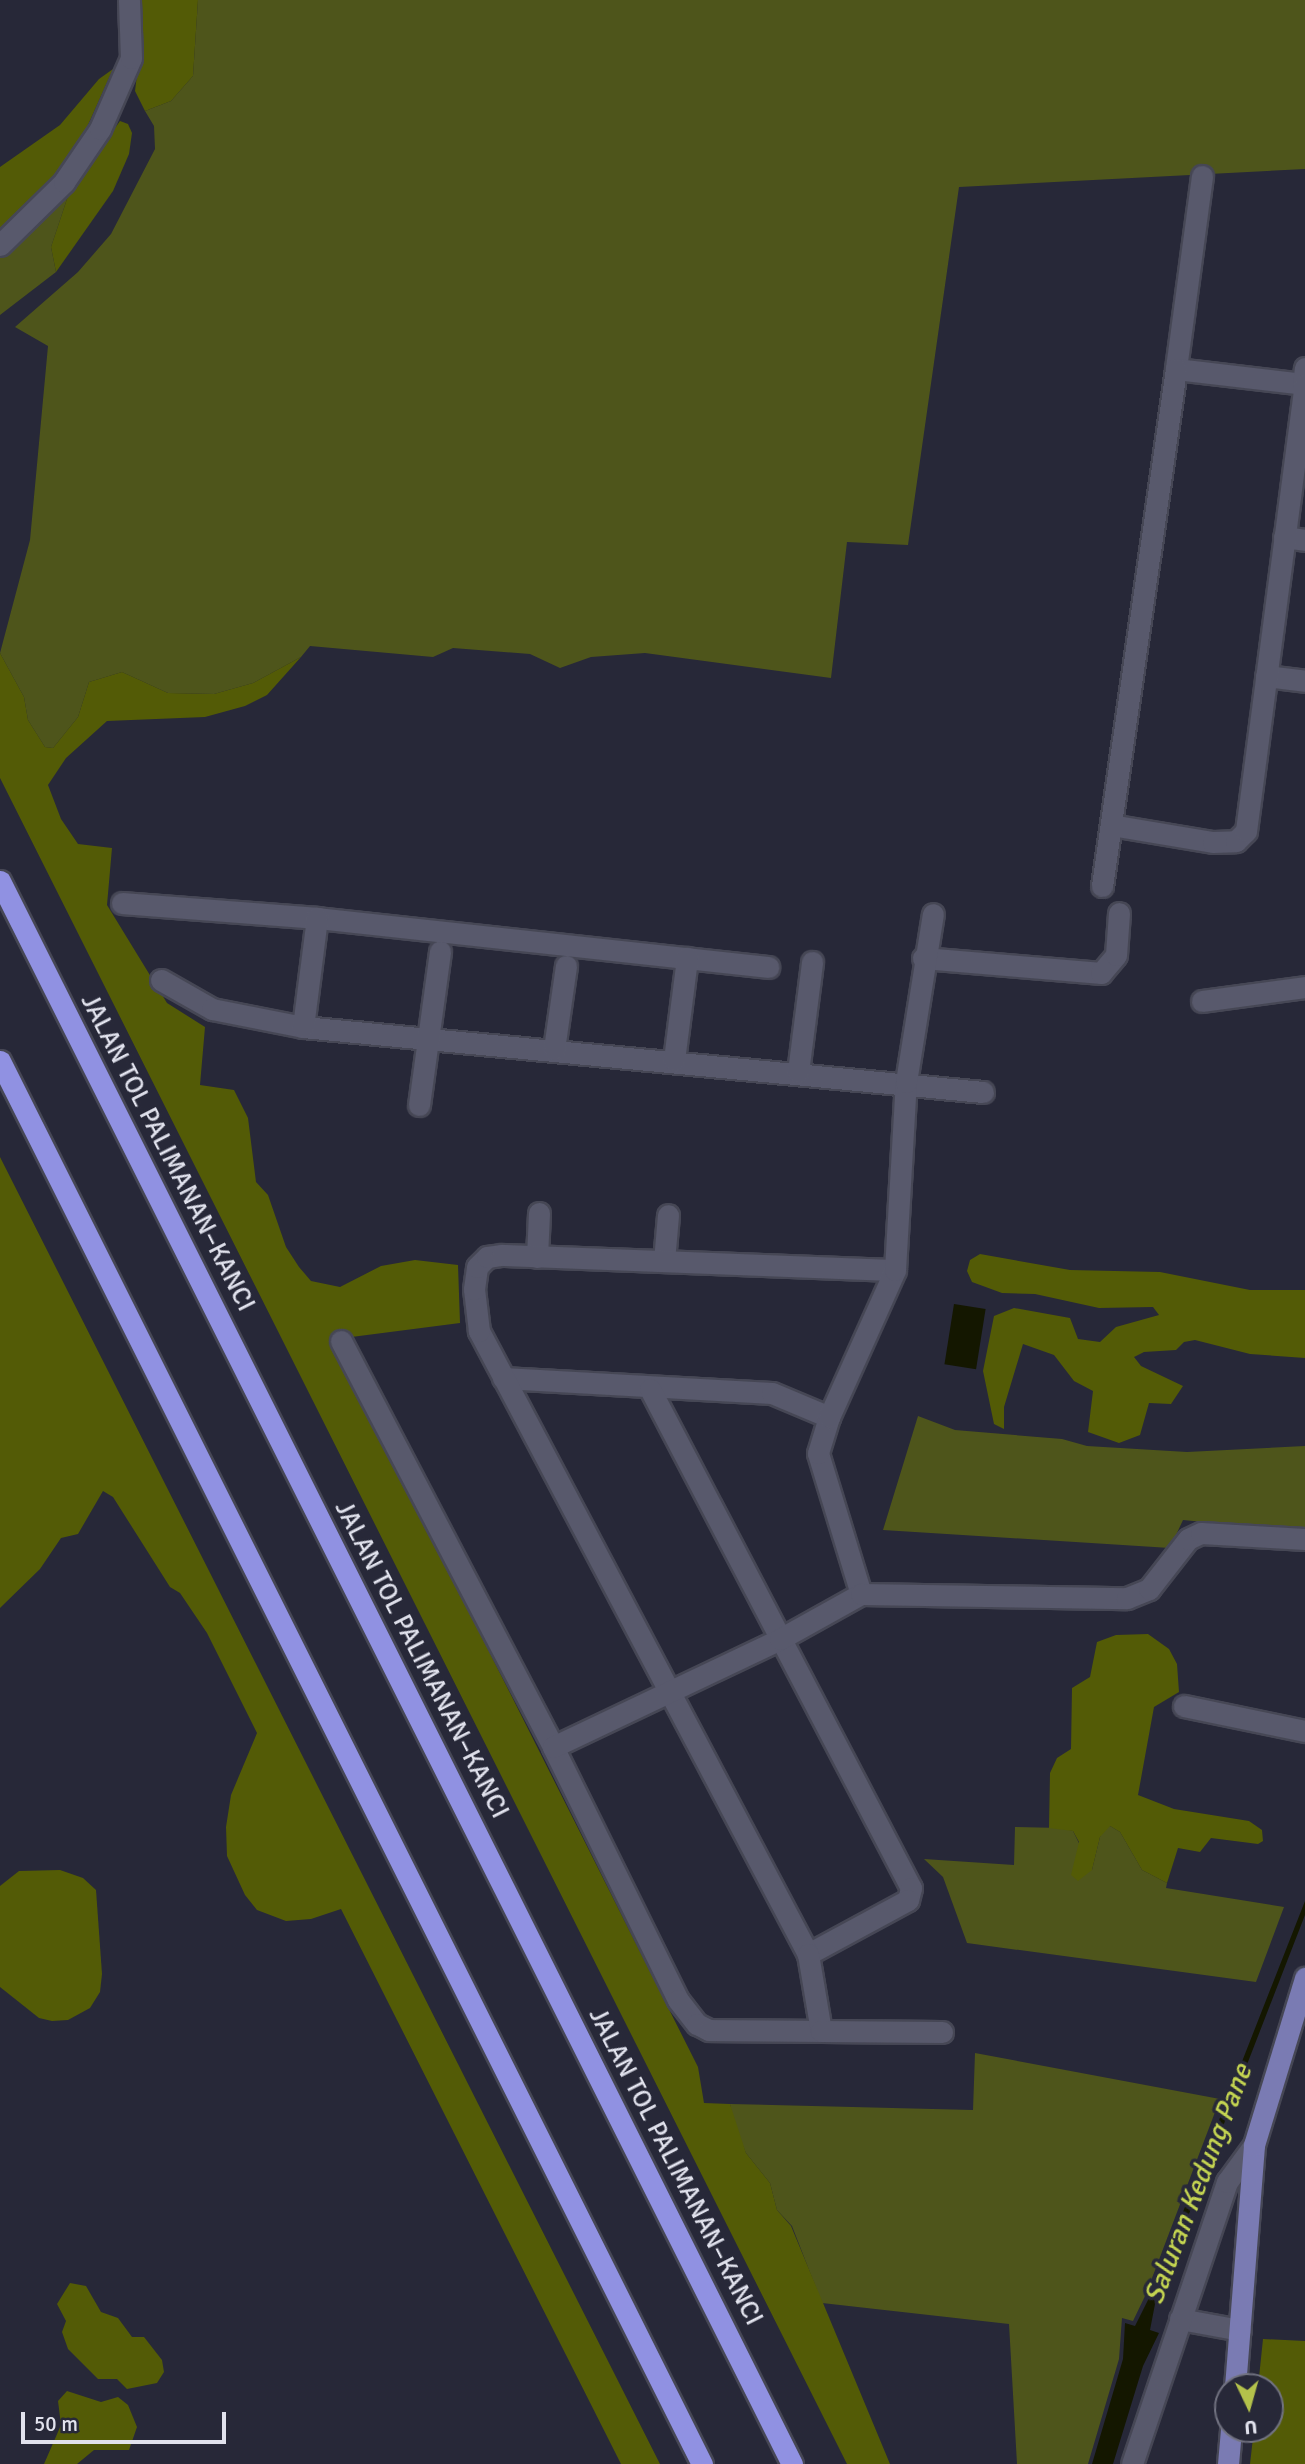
<!DOCTYPE html>
<html>
<head>
<meta charset="utf-8">
<style>
  body { margin:0 }
  #map { position:relative; width:1305px; height:2464px; overflow:hidden; background:#272838; font-family:Signika,sans-serif }
  div>[style] { position:absolute }
  .green>* { inset:0; background:#4e551b }
  .forest>* { inset:0; background:#535b06 }
  .water>* { inset:0; background:#141700; transform-origin:0 0 }
  .roads { filter:drop-shadow(2px 0 #464755) drop-shadow(-2px 0 #464755) drop-shadow(0 2px #464755) drop-shadow(0 -2px #464755) }
  .street>* { height:21px; margin:-10.5px; padding:0 10.5px; transform-origin:10.5px; border-radius:10.5px; background:#58596c }
  .primary>* { height:21px; margin:-10.5px; padding:0 10.5px; transform-origin:10.5px; border-radius:10.5px; background:#7a7bb3 }
  .highway>* { height:21px; margin:-10.5px; padding:0 10.5px; transform-origin:10.5px; border-radius:10.5px; background:#9091e2 }
  span { translate:-50% -50%; white-space:nowrap; text-align:center; line-height:1.15; -webkit-text-stroke:7px #272838; paint-order:stroke }
  .street-label { font-size:26px; color:#e1e2ed }
  .water-label { font-size:28px; color:#c4d451; font-style:italic }
  .north { position:absolute; left:1214px; top:2373px; width:70px; height:70px; box-sizing:border-box; background:#272838; border:2px solid #717280; border-radius:50%; rotate:175deg; font-size:19px; font-weight:700; line-height:28px; text-align:center; color:#e1e2ed }
  .north::after { content:''; display:block; margin:auto; width:24px; height:32px; background:#b4c24b; clip-path:polygon(50% 0,100% 100%,50% 72%,0 100%) }
  .scale { position:absolute; left:21px; top:2412px; width:205px; height:32px; box-sizing:border-box; border:4px solid #e1e2ed; border-top:0; padding-left:9px; font-size:21px; line-height:24px; white-space:nowrap; color:#e1e2ed; -webkit-text-stroke:5px #272838; paint-order:stroke }
</style>
</head>
<body>
<div id="map">
  <div class="green">
    <i style="clip-path:polygon(198px 0,1305px 0,1305px 169px,959px 187px,908px 545px,847px 542px,831px 678px,645px 653px,591px 657px,560px 668px,530px 654px,453px 648px,433px 657px,310px 646px,301px 657px,253px 683px,214px 694px,168px 693px,122px 672px,89px 682px,78px 717px,53px 748px,45px 747px,28px 720px,24px 697px,0 653px,30px 540px,48px 346px,15px 327px,78px 272px,111px 234px,155px 149px,154px 126px,145px 111px,171px 101px,193px 76px)"></i>
    <i style="clip-path:polygon(70px 190px,51px 247px,56px 272px,0 315px,0 255px,32px 231px)"></i>
    <i style="clip-path:polygon(918px 1416px,955px 1430px,1062px 1439px,1087px 1446px,1187px 1452px,1305px 1446px,1305px 1532px,1183px 1520px,1170px 1548px,883px 1530px)"></i>
    <i style="clip-path:polygon(1110px 1826px,1120px 1832px,1142px 1870px,1167px 1883px,1166px 1888px,1284px 1907px,1256px 1982px,967px 1943px,943px 1877px,924px 1859px,1014px 1865px,1015px 1827px,1061px 1828px,1073px 1831px,1092px 1870px,1100px 1837px,1104px 1827px)"></i>
    <i style="clip-path:polygon(975px 2053px,1220px 2099px,1146px 2294px,1133px 2321px,1122px 2318px,1119px 2359px,1088px 2464px,1017px 2464px,1009px 2324px,822px 2303px,792px 2226px,777px 2210px,770px 2183px,746px 2153px,734px 2124px,730px 2104px,973px 2110px)"></i>
  </div>
  <div class="forest">
    <i style="clip-path:polygon(138px 0,198px 0,193px 76px,171px 101px,145px 111px,135px 91px,141px 42px)"></i>
    <i style="clip-path:polygon(113px 69px,84px 134px,59px 172px,0 231px,0 167px,60px 125px,99px 79px)"></i>
    <i style="clip-path:polygon(120px 121px,128px 124px,132px 133px,129px 154px,113px 191px,56px 272px,51px 247px,70px 190px)"></i>
    <i style="clip-path:polygon(0 653px,24px 697px,28px 720px,45px 747px,53px 748px,78px 717px,89px 682px,122px 672px,168px 693px,214px 694px,253px 683px,301px 657px,267px 695px,245px 706px,205px 717px,107px 721px,66px 758px,48px 785px,61px 819px,78px 844px,112px 848px,107px 905px,167px 1003px,205px 1027px,200px 1085px,234px 1090px,248px 1118px,256px 1182px,268px 1195px,286px 1247px,299px 1267px,311px 1281px,340px 1287px,381px 1266px,415px 1260px,458px 1265px,460px 1323px,336px 1339px,334px 1343px,698px 2067px,704px 2103px,730px 2104px,746px 2153px,770px 2183px,777px 2210px,791px 2226px,890px 2464px,847px 2464px,0 778px)"></i>
    <i style="clip-path:polygon(0 1157px,660px 2464px,621px 2464px,341px 1909px,311px 1919px,286px 1921px,257px 1910px,245px 1895px,227px 1856px,226px 1827px,231px 1795px,257px 1733px,207px 1633px,180px 1593px,170px 1587px,113px 1497px,103px 1491px,78px 1534px,61px 1538px,40px 1569px,0 1608px)"></i>
    <i style="clip-path:polygon(980px 1254px,1070px 1270px,1160px 1272px,1250px 1290px,1305px 1290px,1305px 1358px,1250px 1354px,1195px 1340px,1184px 1342px,1176px 1350px,1144px 1352px,1134px 1357px,1141px 1366px,1183px 1386px,1171px 1404px,1149px 1403px,1140px 1435px,1119px 1443px,1088px 1432px,1093px 1391px,1074px 1381px,1054px 1355px,1023px 1344px,1004px 1407px,1004px 1429px,994px 1424px,983px 1371px,994px 1316px,1014px 1308px,1070px 1318px,1078px 1339px,1100px 1342px,1116px 1327px,1159px 1315px,1153px 1307px,1099px 1308px,1035px 1294px,1002px 1293px,972px 1282px,967px 1271px,970px 1260px)"></i>
    <i style="clip-path:polygon(1148px 1634px,1169px 1649px,1177px 1664px,1179px 1692px,1154px 1707px,1138px 1795px,1174px 1809px,1249px 1821px,1262px 1830px,1263px 1841px,1258px 1844px,1211px 1838px,1200px 1852px,1178px 1848px,1167px 1883px,1142px 1870px,1120px 1832px,1110px 1826px,1100px 1837px,1092px 1870px,1078px 1881px,1071px 1875px,1079px 1842px,1073px 1831px,1049px 1828px,1050px 1773px,1057px 1758px,1071px 1749px,1072px 1688px,1090px 1677px,1097px 1642px,1116px 1635px)"></i>
    <i style="clip-path:polygon(60px 1870px,83px 1878px,96px 1890px,102px 1974px,100px 1992px,90px 2008px,68px 2020px,52px 2021px,39px 2018px,0 1987px,0 1886px,19px 1871px)"></i>
    <i style="clip-path:polygon(70px 2283px,86px 2286px,101px 2312px,118px 2318px,132px 2337px,144px 2337px,162px 2360px,164px 2372px,157px 2383px,127px 2389px,117px 2379px,98px 2379px,68px 2349px,62px 2332px,66px 2321px,57px 2304px)"></i>
    <i style="clip-path:polygon(1263px 2339px,1305px 2341px,1305px 2464px,1250px 2464px,1254px 2429px,1270px 2429px,1270px 2387px,1258px 2387px)"></i>
    <i style="clip-path:polygon(67px 2391px,101px 2402px,118px 2397px,128px 2405px,137px 2427px,129px 2450px,94px 2450px,77px 2464px,44px 2464px,61px 2425px,58px 2401px)"></i>
  </div>
  <div class="water">
    <i style="left:954px;top:1304px;width:32px;height:61px;rotate:9deg"></i>
    <i style="clip-path:polygon(1305px 1901px,1305px 1915px,1156px 2299px,1150px 2330px,1159px 2333px,1143px 2366px,1113px 2464px,1092px 2464px,1123px 2359px,1125px 2323px,1135px 2326px,1150px 2296px)"></i>
  </div>
  <div class="roads">
    <div class="street">
      <i style="left:1202px;top:176px;width:195px;rotate:97.7deg"></i>
      <i style="left:1176px;top:369px;width:128px;rotate:6.7deg"></i>
      <i style="left:1303px;top:384px;width:16px;rotate:-83deg"></i>
      <i style="left:0;top:245px;width:90px;rotate:-44.5deg"></i>
      <i style="left:64px;top:182px;width:64px;rotate:-55.8deg"></i>
      <i style="left:100px;top:129px;width:77px;rotate:-66.4deg"></i>
      <i style="left:131px;top:58px;width:58px;rotate:-92deg"></i>
      <i style="left:1284px;top:537px;width:21px;rotate:8deg"></i>
      <i style="left:1266px;top:676px;width:39px;rotate:7deg"></i>
      <i style="left:1111px;top:825px;width:103px;rotate:9.5deg"></i>
      <i style="left:1213px;top:842px;width:23px;rotate:-2deg"></i>
      <i style="left:1236px;top:841px;width:14px;rotate:-45deg"></i>
      <i style="left:1246px;top:831px;width:450px;rotate:-82.5deg"></i>
      <i style="left:1102px;top:886px;width:522px;rotate:-81.85deg"></i>
      <i style="left:122px;top:903px;width:196px;rotate:4.4deg"></i>
      <i style="left:317px;top:918px;width:454px;rotate:6.2deg"></i>
      <i style="left:923px;top:958px;width:179px;rotate:4.8deg"></i>
      <i style="left:1101px;top:973px;width:23px;rotate:-50deg"></i>
      <i style="left:1116px;top:955px;width:42px;rotate:-85.9deg"></i>
      <i style="left:161px;top:980px;width:59px;rotate:29.6deg"></i>
      <i style="left:212px;top:1009px;width:93px;rotate:11.2deg"></i>
      <i style="left:303px;top:1027px;width:683px;rotate:5.46deg"></i>
      <i style="left:1202px;top:1001px;width:104px;rotate:-7.7deg"></i>
      <i style="left:303px;top:1027px;width:110px;rotate:-82.7deg"></i>
      <i style="left:554px;top:1049px;width:84px;rotate:-81.8deg"></i>
      <i style="left:674px;top:1060px;width:103px;rotate:-82.7deg"></i>
      <i style="left:798px;top:1072px;width:111px;rotate:-82.7deg"></i>
      <i style="left:419px;top:1105px;width:155px;rotate:-82.2deg"></i>
      <i style="left:537px;top:1257px;width:44px;rotate:-87.4deg"></i>
      <i style="left:664px;top:1261px;width:46px;rotate:-85deg"></i>
      <i style="left:341px;top:1341px;width:458px;rotate:62.4deg"></i>
      <i style="left:553px;top:1747px;width:282px;rotate:63.7deg"></i>
      <i style="left:678px;top:2000px;width:31px;rotate:52deg"></i>
      <i style="left:697px;top:2024px;width:13px;rotate:27deg"></i>
      <i style="left:709px;top:2030px;width:112px;rotate:0.5deg"></i>
      <i style="left:503px;top:1378px;width:269px;rotate:3.2deg"></i>
      <i style="left:772px;top:1393px;width:62px;rotate:22.8deg"></i>
      <i style="left:650px;top:1389px;width:563px;rotate:62.39deg"></i>
      <i style="left:911px;top:1888px;width:12px;rotate:104deg"></i>
      <i style="left:908px;top:1900px;width:114px;rotate:151.6deg"></i>
      <i style="left:808px;top:1954px;width:705px;rotate:-117.84deg"></i>
      <i style="left:479px;top:1331px;width:42px;rotate:-96.8deg"></i>
      <i style="left:474px;top:1289px;width:22px;rotate:-82deg"></i>
      <i style="left:477px;top:1267px;width:14px;rotate:-45deg"></i>
      <i style="left:487px;top:1257px;width:15px;rotate:-8deg"></i>
      <i style="left:502px;top:1255px;width:393px;rotate:2.2deg"></i>
      <i style="left:861px;top:1594px;width:147px;rotate:-107deg"></i>
      <i style="left:818px;top:1453px;width:38px;rotate:-73deg"></i>
      <i style="left:829px;top:1417px;width:161px;rotate:-65.8deg"></i>
      <i style="left:895px;top:1270px;width:188px;rotate:-86.7deg"></i>
      <i style="left:906px;top:1082px;width:170px;rotate:-80.9deg"></i>
      <i style="left:1184px;top:1706px;width:124px;rotate:11.7deg"></i>
      <i style="left:553px;top:1747px;width:251px;rotate:-25.4deg"></i>
      <i style="left:780px;top:1639px;width:93px;rotate:-29.1deg"></i>
      <i style="left:861px;top:1594px;width:266px;rotate:0.9deg"></i>
      <i style="left:1127px;top:1598px;width:24px;rotate:-22deg"></i>
      <i style="left:1149px;top:1589px;width:63px;rotate:-52deg"></i>
      <i style="left:1188px;top:1539px;width:14px;rotate:-25deg"></i>
      <i style="left:1201px;top:1533px;width:104px;rotate:3.3deg"></i>
      <i style="left:808px;top:1954px;width:78px;rotate:80.4deg"></i>
      <i style="left:821px;top:2031px;width:121px;rotate:0.5deg"></i>
      <i style="left:1180px;top:2319px;width:61px;rotate:10.4deg"></i>
      <i style="left:1132px;top:2464px;width:298px;rotate:-71.4deg"></i>
      <i style="left:1227px;top:2182px;width:46px;rotate:-53.9deg"></i>
    </div>
    <div class="primary">
      <i style="left:1235px;top:2387px;width:243px;rotate:-85.5deg"></i>
      <i style="left:1254px;top:2145px;width:175px;rotate:-73deg"></i>
      <i style="left:1228px;top:2464px;width:35px;rotate:-85deg"></i>
    </div>
    <div class="highway">
      <i style="left:0;top:881px;width:1770px;rotate:63.42deg"></i>
      <i style="left:0;top:1061px;width:1569px;rotate:63.42deg"></i>
    </div>
  </div>
  <div class="street-label">
    <span style="left:167px;top:1153px;rotate:63deg">JALAN TOL PALIMANAN–KANCI</span>
    <span style="left:421px;top:1660px;rotate:63deg">JALAN TOL PALIMANAN–KANCI</span>
    <span style="left:675px;top:2167px;rotate:63deg">JALAN TOL PALIMANAN–KANCI</span>
  </div>
  <div class="water-label">
    <span style="left:1198px;top:2184px;rotate:-69deg">Saluran Kedung Pane</span>
  </div>
  <div class="north">U</div>
  <div class="scale">50 m</div>
</div>
</body>
</html>
